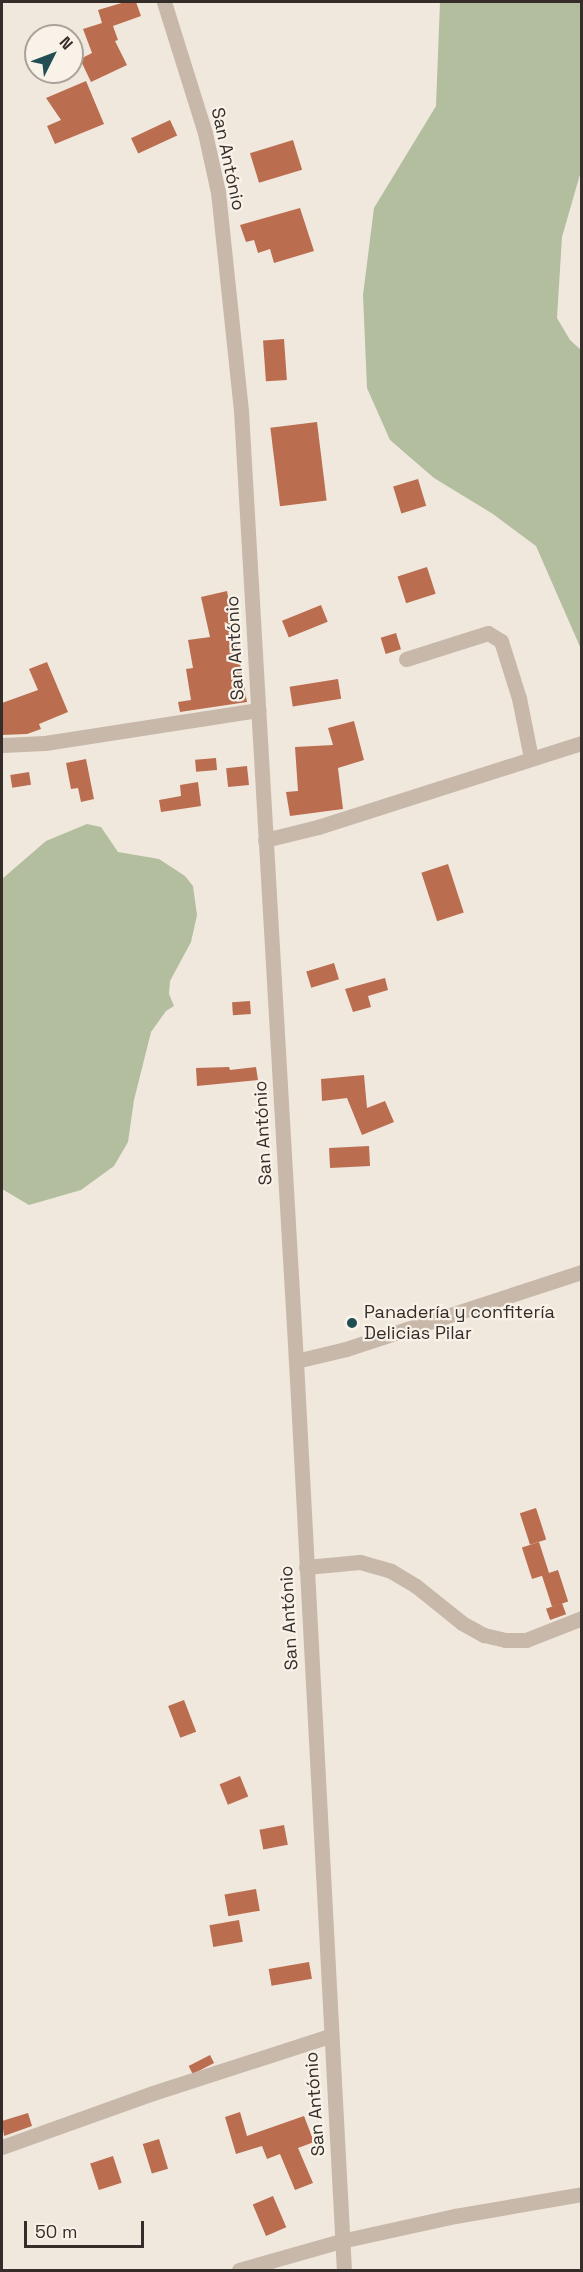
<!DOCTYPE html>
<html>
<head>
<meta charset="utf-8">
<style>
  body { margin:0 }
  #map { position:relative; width:583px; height:2272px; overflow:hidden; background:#f0e8dd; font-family:"Space Grotesk",sans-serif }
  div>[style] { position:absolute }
  .green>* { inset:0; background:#b2be9e }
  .building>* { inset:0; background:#bb6d50; transform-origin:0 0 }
  .minor>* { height:15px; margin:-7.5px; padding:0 7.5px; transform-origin:7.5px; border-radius:7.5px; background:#c7b8aa }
  .dots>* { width:16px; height:16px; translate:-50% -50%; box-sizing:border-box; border:3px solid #f8f2e9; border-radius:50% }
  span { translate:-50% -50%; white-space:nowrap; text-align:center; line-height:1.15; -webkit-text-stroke:4.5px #f8f2e9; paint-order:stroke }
  .street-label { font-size:18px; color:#352d29 }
  .poi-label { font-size:18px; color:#352d29 }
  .left { translate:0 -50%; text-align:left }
  .frame { position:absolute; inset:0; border:3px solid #352d29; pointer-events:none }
  .north { position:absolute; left:24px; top:24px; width:60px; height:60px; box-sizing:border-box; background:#f8f2e9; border:2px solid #aaa39c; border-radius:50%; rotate:48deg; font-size:16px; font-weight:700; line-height:24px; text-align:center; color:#352d29 }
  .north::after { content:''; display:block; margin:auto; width:21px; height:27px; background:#224f53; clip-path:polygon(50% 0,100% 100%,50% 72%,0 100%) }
  .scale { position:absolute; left:24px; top:2221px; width:120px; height:27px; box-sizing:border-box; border:3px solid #352d29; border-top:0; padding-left:8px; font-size:18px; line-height:21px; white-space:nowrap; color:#352d29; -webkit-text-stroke:4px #f8f2e9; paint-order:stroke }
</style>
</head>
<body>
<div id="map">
  <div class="green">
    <i style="clip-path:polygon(440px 2px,581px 2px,581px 171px,562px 237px,557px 318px,570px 340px,581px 350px,581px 649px,536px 546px,493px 514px,434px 478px,390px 440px,367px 388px,363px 295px,374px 208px,436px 106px)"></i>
    <i style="clip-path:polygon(87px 824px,101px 827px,118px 852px,159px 859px,185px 876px,193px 886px,197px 915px,191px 942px,170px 981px,169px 994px,174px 1006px,166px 1011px,151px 1032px,134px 1100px,128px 1142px,114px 1166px,81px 1190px,29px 1205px,2px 1189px,2px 879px,46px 841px)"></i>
  </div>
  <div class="building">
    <i style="clip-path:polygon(125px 2px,136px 2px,141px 16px,113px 26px,118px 40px,115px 41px,127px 65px,91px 82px,80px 59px,92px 53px,83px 29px,102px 23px,98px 10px)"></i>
    <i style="clip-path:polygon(86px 81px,104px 124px,55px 144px,47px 126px,61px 120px,46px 98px)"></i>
    <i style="left:170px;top:120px;width:17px;height:43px;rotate:65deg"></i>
    <i style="left:293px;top:140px;width:31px;height:45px;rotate:73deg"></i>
    <i style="clip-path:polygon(300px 208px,314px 251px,274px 263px,270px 249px,258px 253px,254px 240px,246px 242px,240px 225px)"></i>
    <i style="left:284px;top:339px;width:41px;height:21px;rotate:86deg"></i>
    <i style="left:317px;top:422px;width:79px;height:47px;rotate:83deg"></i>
    <i style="left:418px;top:479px;width:28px;height:26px;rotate:73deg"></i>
    <i style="left:427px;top:567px;width:28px;height:31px;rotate:72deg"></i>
    <i style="clip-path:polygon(227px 591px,247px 702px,180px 712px,178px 702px,191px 700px,186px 669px,193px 668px,188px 640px,210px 637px,201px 597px)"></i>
    <i style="left:321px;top:605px;width:18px;height:42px;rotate:68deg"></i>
    <i style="left:396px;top:633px;width:17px;height:16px;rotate:73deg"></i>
    <i style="clip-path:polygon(47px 662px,68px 712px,39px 724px,41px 729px,27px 734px,2px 735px,2px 703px,38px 690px,29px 669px)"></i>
    <i style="left:338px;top:679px;width:20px;height:49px;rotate:81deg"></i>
    <i style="clip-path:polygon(354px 721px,364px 760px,338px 768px,343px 809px,290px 816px,286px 792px,298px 791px,295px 747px,333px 745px,328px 728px)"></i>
    <i style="left:216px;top:758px;width:12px;height:21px;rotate:85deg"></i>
    <i style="clip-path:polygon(86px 759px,94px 799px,81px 802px,78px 788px,71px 789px,66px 763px)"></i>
    <i style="left:247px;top:766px;width:19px;height:21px;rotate:84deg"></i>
    <i style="left:29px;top:772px;width:13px;height:19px;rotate:81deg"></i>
    <i style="clip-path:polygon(198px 782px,201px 806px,161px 812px,159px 800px,181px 796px,180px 785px)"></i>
    <i style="left:448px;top:864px;width:51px;height:28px;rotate:72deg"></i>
    <i style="left:334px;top:963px;width:17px;height:29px;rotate:73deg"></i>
    <i style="clip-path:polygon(385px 978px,388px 990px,368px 996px,371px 1007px,353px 1012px,345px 989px)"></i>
    <i style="left:250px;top:1001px;width:13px;height:18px;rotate:86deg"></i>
    <i style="clip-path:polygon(229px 1067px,230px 1070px,256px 1067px,258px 1080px,197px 1086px,196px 1068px)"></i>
    <i style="clip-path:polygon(364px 1075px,367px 1108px,385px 1101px,394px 1122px,362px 1135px,347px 1098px,322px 1101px,321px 1079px)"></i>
    <i style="left:369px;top:1146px;width:20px;height:40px;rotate:87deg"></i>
    <i style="left:536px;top:1508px;width:33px;height:17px;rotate:72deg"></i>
    <i style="left:539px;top:1542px;width:33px;height:18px;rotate:72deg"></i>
    <i style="left:558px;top:1570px;width:33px;height:17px;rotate:72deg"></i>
    <i style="left:562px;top:1603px;width:12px;height:17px;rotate:70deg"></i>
    <i style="left:184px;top:1700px;width:34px;height:17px;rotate:69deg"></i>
    <i style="left:240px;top:1776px;width:22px;height:22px;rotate:68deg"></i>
    <i style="left:284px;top:1825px;width:20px;height:25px;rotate:79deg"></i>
    <i style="left:256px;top:1889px;width:22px;height:32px;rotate:80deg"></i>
    <i style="left:239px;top:1920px;width:22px;height:30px;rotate:80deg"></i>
    <i style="left:309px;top:1962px;width:17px;height:41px;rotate:80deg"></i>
    <i style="left:210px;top:2055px;width:9px;height:24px;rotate:63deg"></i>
    <i style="clip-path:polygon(240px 2112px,247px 2136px,304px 2116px,314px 2142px,298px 2148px,313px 2183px,295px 2190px,280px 2154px,267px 2159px,262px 2146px,236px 2154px,225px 2117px)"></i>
    <i style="clip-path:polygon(28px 2113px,32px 2126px,4px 2136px,2px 2121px)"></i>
    <i style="left:159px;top:2139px;width:31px;height:17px;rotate:73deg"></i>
    <i style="left:113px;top:2156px;width:28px;height:24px;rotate:72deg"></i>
    <i style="left:273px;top:2196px;width:34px;height:22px;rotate:67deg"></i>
  </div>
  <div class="minor">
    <i style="left:164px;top:2px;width:137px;rotate:72.6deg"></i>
    <i style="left:205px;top:133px;width:60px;rotate:77.6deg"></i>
    <i style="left:218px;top:192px;width:220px;rotate:84deg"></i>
    <i style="left:241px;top:411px;width:952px;rotate:86.69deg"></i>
    <i style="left:296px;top:1361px;width:910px;rotate:86.98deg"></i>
    <i style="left:406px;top:659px;width:86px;rotate:-17.6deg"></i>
    <i style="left:488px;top:633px;width:15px;rotate:32deg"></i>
    <i style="left:501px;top:641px;width:60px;rotate:72.5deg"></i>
    <i style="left:519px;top:698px;width:61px;rotate:78.7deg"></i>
    <i style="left:2px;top:745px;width:43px;rotate:-2.7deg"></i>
    <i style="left:45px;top:743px;width:216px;rotate:-8.8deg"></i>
    <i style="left:265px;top:840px;width:55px;rotate:-13.8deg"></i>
    <i style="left:318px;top:827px;width:277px;rotate:-17.7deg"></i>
    <i style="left:296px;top:1361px;width:51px;rotate:-13.5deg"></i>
    <i style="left:346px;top:1349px;width:248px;rotate:-18.1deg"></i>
    <i style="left:306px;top:1567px;width:54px;rotate:-5.3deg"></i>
    <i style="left:360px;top:1562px;width:32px;rotate:16deg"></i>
    <i style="left:391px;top:1571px;width:29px;rotate:31deg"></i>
    <i style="left:416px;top:1586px;width:59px;rotate:38.8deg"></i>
    <i style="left:462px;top:1623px;width:25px;rotate:29deg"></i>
    <i style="left:484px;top:1635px;width:22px;rotate:13deg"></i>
    <i style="left:505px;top:1640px;width:21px"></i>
    <i style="left:526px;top:1640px;width:60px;rotate:-21.4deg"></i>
    <i style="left:2px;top:2147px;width:160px;rotate:-19.7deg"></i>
    <i style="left:153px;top:2093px;width:186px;rotate:-17.9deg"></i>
    <i style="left:239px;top:2270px;width:106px;rotate:-15.9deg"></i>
    <i style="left:341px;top:2241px;width:117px;rotate:-12.4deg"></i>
    <i style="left:455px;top:2216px;width:129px;rotate:-9.8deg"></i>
  </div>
  <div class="dots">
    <i style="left:352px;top:1323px;background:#224f53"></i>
  </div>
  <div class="street-label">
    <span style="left:228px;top:159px;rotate:78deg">San António</span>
    <span style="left:235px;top:648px;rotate:-93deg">San António</span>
    <span style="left:263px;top:1133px;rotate:-93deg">San António</span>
    <span style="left:289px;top:1618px;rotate:-93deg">San António</span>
    <span style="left:315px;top:2104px;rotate:-94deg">San António</span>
  </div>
  <div class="poi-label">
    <span class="left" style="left:364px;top:1323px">Panadería y confitería<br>Delicias Pilar</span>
  </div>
  <div class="frame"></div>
  <div class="north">N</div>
  <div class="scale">50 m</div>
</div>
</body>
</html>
